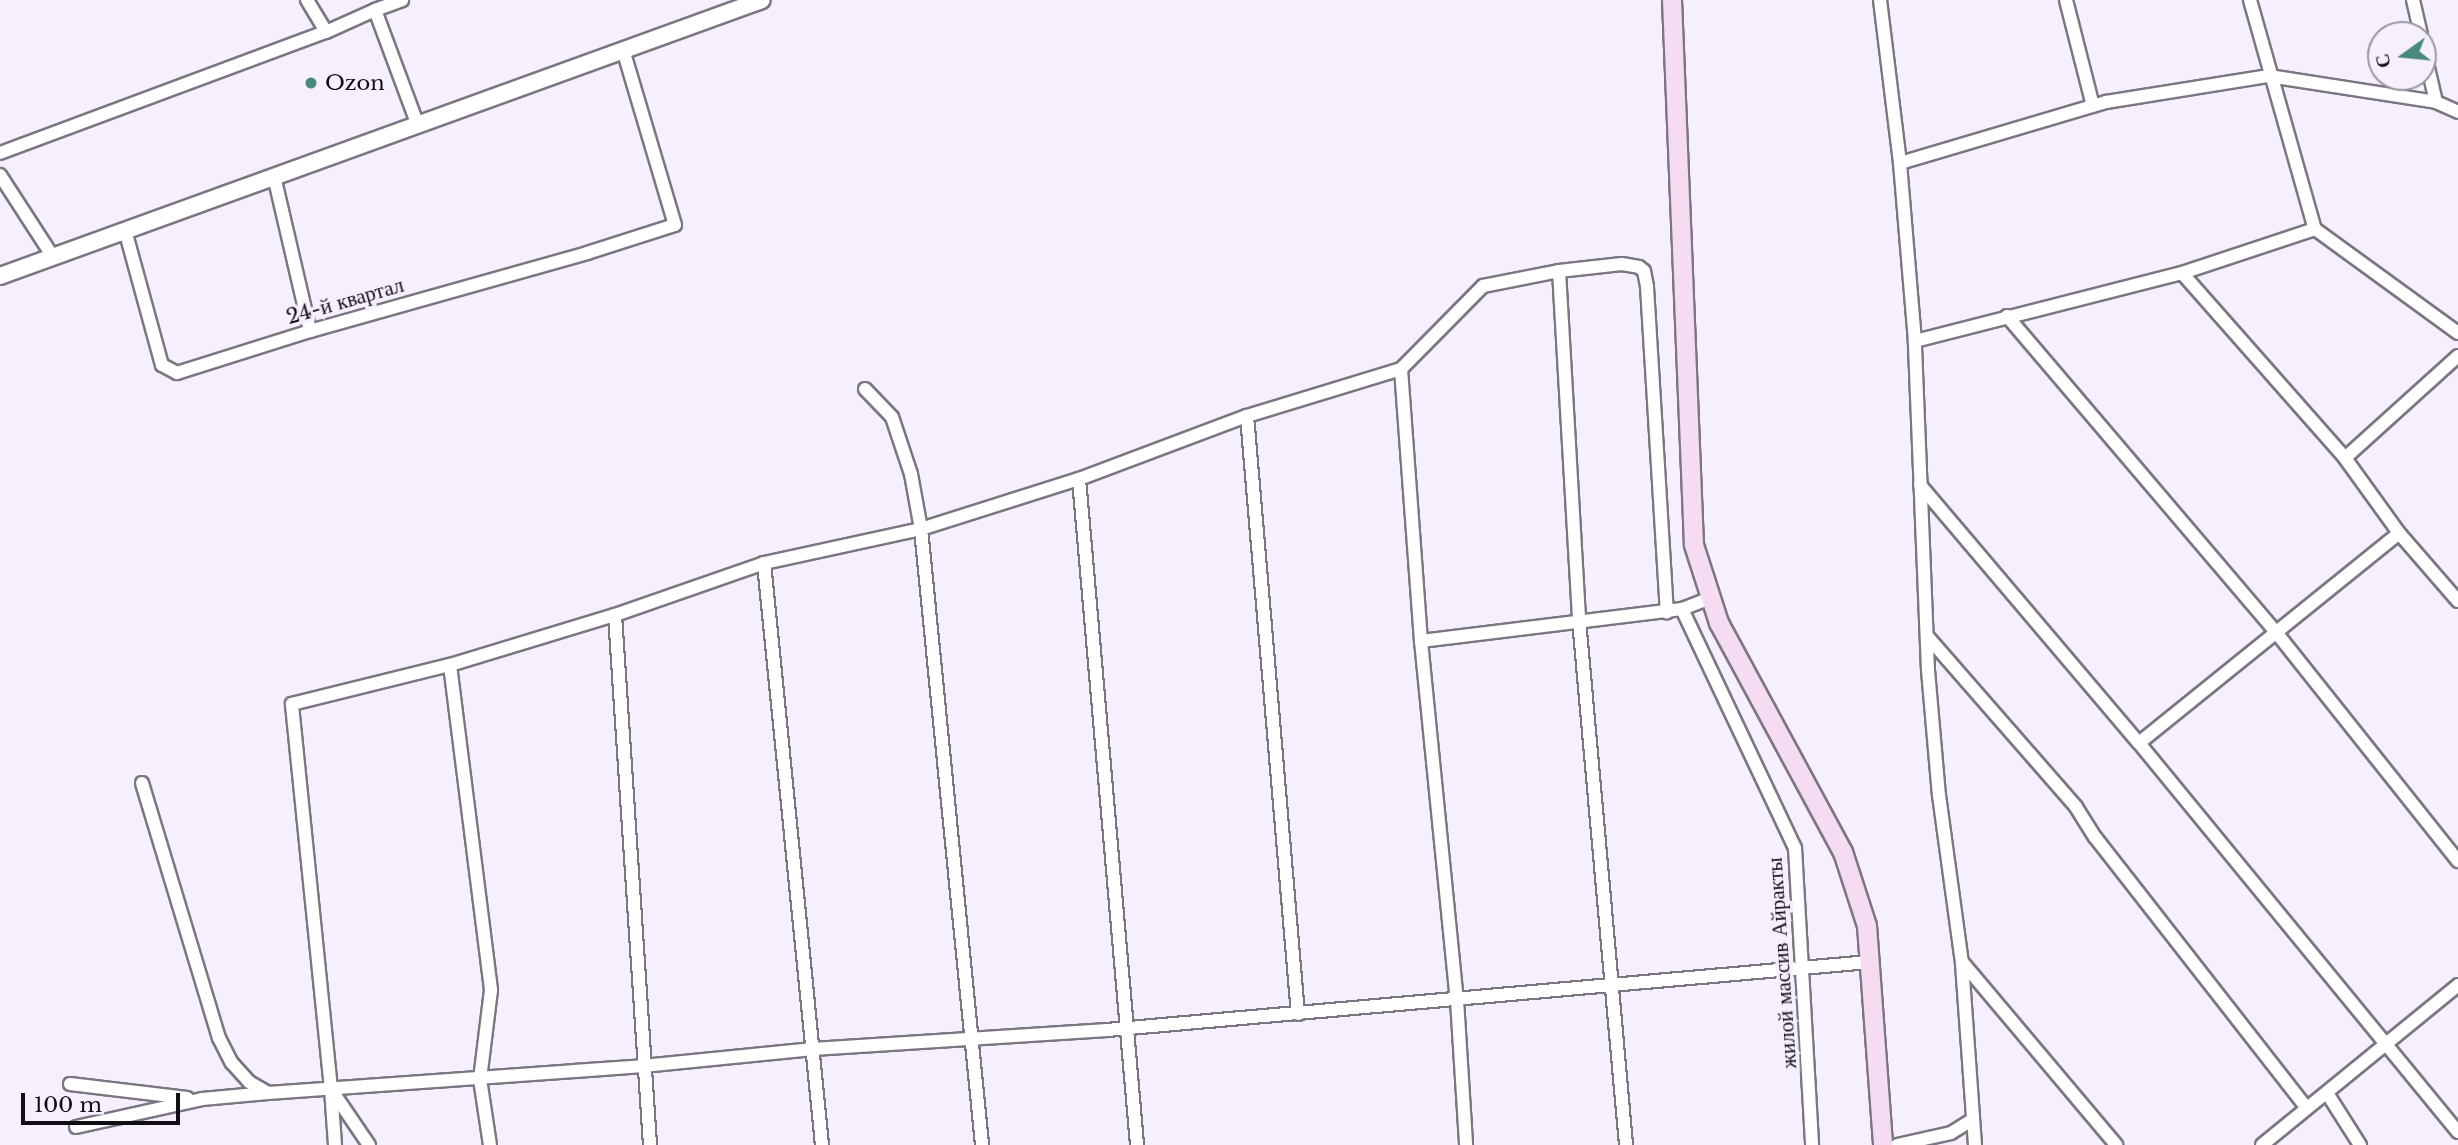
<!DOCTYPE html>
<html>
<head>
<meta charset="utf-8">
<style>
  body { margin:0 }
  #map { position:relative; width:2458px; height:1145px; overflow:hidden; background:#f6effe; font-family:"Libre Baskerville",serif }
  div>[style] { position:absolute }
  .roads { filter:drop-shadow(2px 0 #7c7683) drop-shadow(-2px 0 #7c7683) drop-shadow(0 2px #7c7683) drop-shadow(0 -2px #7c7683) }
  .minor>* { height:12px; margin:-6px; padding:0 6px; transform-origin:6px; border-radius:6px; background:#fff }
  .tertiary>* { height:16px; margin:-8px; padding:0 8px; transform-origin:8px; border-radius:8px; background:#fff }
  .secondary>* { height:18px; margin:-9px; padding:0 9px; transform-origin:9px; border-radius:9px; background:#f6dcf2 }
  .dots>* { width:19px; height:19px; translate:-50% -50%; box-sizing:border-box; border:4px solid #f6effe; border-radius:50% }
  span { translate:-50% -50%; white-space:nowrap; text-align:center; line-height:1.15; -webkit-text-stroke:7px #f6effe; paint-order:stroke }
  .poi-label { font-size:21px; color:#110f13 }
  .left { translate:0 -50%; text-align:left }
  .street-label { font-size:21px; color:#110f13 }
  .north { position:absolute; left:2367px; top:21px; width:70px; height:70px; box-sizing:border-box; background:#f6effe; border:2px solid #9a95a0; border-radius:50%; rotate:255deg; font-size:19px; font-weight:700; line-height:28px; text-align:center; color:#110f13 }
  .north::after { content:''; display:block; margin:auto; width:24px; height:32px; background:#478a7b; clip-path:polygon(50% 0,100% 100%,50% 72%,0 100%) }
  .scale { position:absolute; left:21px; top:1093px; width:159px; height:32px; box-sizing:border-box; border:4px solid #110f13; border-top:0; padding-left:9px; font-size:21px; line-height:24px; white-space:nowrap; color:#110f13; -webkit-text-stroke:5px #f6effe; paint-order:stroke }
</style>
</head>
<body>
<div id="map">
  <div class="roads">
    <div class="minor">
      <i style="left:307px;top:0;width:37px;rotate:59deg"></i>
      <i style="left:326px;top:32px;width:54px;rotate:-24.2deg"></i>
      <i style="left:375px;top:10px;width:121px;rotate:69.6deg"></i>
      <i style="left:1880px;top:0;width:164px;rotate:83deg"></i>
      <i style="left:1900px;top:163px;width:179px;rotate:85.2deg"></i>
      <i style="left:2066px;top:0;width:109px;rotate:75.7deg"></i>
      <i style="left:2250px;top:0;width:238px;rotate:74.2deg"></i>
      <i style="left:2413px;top:0;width:36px;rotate:77deg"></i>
      <i style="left:375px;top:10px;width:29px;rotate:-20deg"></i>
      <i style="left:2423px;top:46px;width:57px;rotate:76.9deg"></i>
      <i style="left:0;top:153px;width:348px;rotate:-20.4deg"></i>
      <i style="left:1900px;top:163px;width:215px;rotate:-16.5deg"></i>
      <i style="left:2106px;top:102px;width:165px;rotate:-9.1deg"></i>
      <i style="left:2269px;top:76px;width:169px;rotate:8.8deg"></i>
      <i style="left:2436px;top:102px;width:24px;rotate:24deg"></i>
      <i style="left:0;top:175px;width:98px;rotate:57.1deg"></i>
      <i style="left:274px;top:176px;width:159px;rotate:76.9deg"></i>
      <i style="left:125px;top:230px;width:140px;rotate:74.7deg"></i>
      <i style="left:162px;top:365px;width:17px;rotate:28deg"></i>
      <i style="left:177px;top:373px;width:139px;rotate:-17.5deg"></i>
      <i style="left:310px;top:331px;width:288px;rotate:-15.7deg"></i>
      <i style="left:587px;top:253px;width:92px;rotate:-17.7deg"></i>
      <i style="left:675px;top:225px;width:183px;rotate:-106.5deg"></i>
      <i style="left:1559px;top:271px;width:350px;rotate:86.7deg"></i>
      <i style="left:1579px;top:620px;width:527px;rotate:84.88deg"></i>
      <i style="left:2182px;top:273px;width:247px;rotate:48.6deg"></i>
      <i style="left:2007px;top:316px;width:414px;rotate:49.6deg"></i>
      <i style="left:2275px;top:631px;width:294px;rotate:51.5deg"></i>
      <i style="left:1401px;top:369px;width:273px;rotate:85.8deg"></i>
      <i style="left:1421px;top:641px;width:361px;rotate:84.3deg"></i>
      <i style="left:1457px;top:1000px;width:145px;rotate:86.4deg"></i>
      <i style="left:865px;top:389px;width:39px;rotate:46deg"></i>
      <i style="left:892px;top:417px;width:60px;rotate:71.6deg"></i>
      <i style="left:911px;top:474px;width:56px;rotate:79.7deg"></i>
      <i style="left:921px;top:529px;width:619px;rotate:84.34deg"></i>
      <i style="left:1247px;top:416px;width:600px;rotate:85.13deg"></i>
      <i style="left:1079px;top:479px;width:669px;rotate:85.02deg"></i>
      <i style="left:1920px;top:485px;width:338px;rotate:49.7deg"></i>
      <i style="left:2139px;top:743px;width:503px;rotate:50.65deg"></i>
      <i style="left:2399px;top:533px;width:90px;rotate:49.1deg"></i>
      <i style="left:764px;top:563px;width:585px;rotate:84.31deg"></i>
      <i style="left:1682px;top:609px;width:31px;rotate:-21deg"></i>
      <i style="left:615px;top:615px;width:531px;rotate:86.22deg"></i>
      <i style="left:1927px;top:636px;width:227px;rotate:48.9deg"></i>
      <i style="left:2076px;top:807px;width:36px;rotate:58deg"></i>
      <i style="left:2095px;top:837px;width:344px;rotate:52deg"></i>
      <i style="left:1421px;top:641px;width:263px;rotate:-7deg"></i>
      <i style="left:1682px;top:609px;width:264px;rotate:64.7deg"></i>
      <i style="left:1795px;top:848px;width:297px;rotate:86.7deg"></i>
      <i style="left:450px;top:665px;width:328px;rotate:82.8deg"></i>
      <i style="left:491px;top:990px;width:90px;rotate:97deg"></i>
      <i style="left:480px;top:1079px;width:67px;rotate:81.4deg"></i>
      <i style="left:2139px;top:743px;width:334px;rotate:-38.9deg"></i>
      <i style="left:2399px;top:533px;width:92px;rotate:-125.8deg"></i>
      <i style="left:2345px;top:458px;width:152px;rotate:-42.1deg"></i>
      <i style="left:142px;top:783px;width:266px;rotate:73.2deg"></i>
      <i style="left:219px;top:1038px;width:28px;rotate:63deg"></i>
      <i style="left:232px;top:1063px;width:25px;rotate:48deg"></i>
      <i style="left:249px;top:1082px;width:22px;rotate:30deg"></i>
      <i style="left:268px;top:1093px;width:376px;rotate:-4.1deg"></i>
      <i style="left:643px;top:1066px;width:171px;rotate:-5.7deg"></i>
      <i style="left:813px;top:1049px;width:295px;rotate:-3.7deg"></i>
      <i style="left:1107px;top:1030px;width:765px;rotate:-5.1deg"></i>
      <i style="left:1963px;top:963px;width:238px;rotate:49.9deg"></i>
      <i style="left:70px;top:1084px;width:118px;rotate:6.8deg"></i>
      <i style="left:331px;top:1089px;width:56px;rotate:85.9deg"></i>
      <i style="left:2327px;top:1093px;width:62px;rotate:57.6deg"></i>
      <i style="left:76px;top:1127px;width:129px;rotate:-12.5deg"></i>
      <i style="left:202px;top:1099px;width:66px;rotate:-5.2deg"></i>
      <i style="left:369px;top:1145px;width:68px;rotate:-124.2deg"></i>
      <i style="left:331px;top:1089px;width:387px;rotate:-95.8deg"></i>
      <i style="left:292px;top:704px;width:163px;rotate:-13.9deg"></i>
      <i style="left:450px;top:665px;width:172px;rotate:-16.9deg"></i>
      <i style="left:615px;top:615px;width:158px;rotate:-19.2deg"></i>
      <i style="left:764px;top:563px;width:161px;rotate:-12.2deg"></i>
      <i style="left:921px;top:529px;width:166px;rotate:-17.6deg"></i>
      <i style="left:1079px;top:479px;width:179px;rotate:-20.6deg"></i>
      <i style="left:1247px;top:416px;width:161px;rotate:-17deg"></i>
      <i style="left:1401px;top:369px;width:117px;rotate:-45.3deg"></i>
      <i style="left:1483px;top:286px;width:77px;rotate:-11.2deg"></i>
      <i style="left:1559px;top:271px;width:63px;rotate:-6.3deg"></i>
      <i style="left:1622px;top:264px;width:17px;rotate:10deg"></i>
      <i style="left:1639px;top:267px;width:6px;rotate:39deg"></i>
      <i style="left:1644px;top:271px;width:16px;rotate:79deg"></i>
      <i style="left:1647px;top:287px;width:326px;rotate:86.5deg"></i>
      <i style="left:1897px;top:1145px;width:55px;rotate:-12.5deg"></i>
      <i style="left:1951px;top:1133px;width:26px;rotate:-32deg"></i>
      <i style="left:1975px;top:1145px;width:182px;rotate:-94.1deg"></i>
      <i style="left:1962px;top:963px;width:169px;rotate:-97.8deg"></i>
      <i style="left:1939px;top:796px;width:126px;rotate:-95deg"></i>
      <i style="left:1928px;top:670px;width:329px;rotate:-92.3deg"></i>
      <i style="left:1915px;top:341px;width:276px;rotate:-14.3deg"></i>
      <i style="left:2182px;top:273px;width:140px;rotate:-18.3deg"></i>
      <i style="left:2315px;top:229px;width:177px;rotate:36deg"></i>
      <i style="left:2262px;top:1145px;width:253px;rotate:-39.2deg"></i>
    </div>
    <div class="tertiary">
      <i style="left:0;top:276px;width:810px;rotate:-19.91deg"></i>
    </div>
    <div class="secondary">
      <i style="left:1672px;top:0;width:545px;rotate:87.69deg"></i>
      <i style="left:1694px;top:545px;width:82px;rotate:72.2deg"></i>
      <i style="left:1719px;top:623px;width:260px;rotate:61.6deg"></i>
      <i style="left:1843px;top:852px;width:78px;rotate:72deg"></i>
      <i style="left:1867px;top:926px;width:220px;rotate:85.8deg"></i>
    </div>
  </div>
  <div class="dots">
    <i style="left:311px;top:83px;background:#478a7b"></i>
  </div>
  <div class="poi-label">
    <span class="left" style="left:325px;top:83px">Ozon</span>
  </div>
  <div class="street-label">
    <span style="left:345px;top:301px;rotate:-16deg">24-й квартал</span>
    <span style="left:1782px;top:963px;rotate:-94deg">жилой массив Айракты</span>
  </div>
  <div class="north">С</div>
  <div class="scale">100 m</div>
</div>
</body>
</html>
